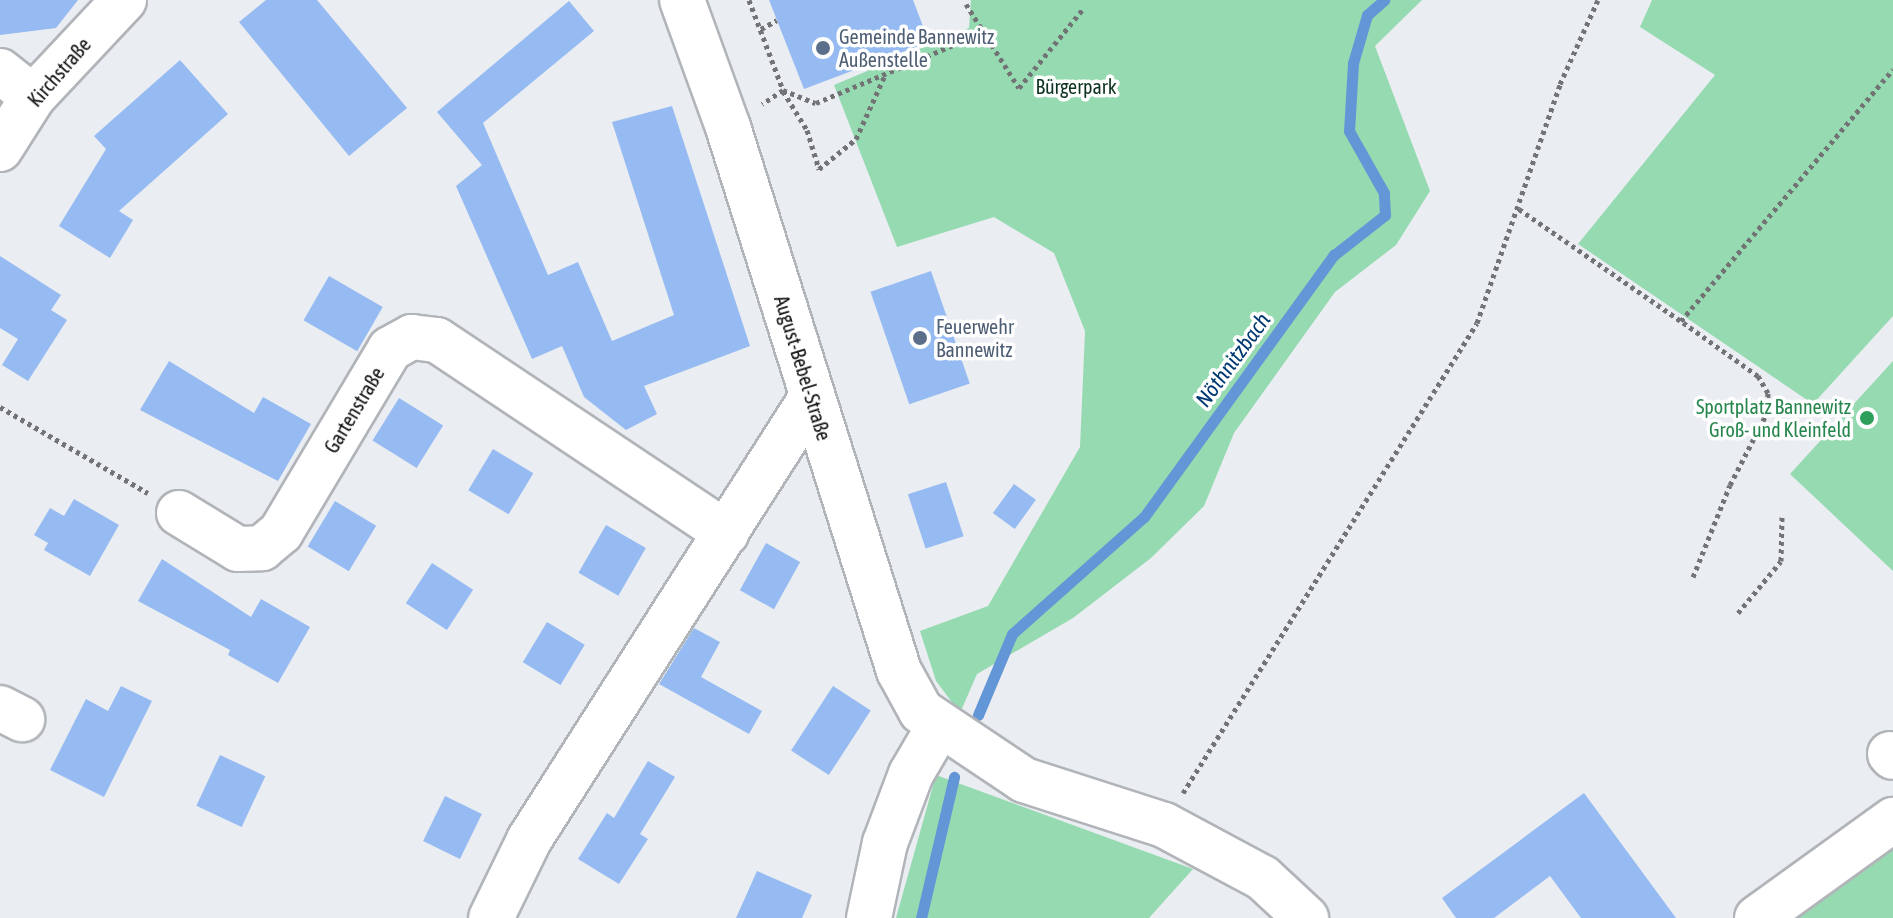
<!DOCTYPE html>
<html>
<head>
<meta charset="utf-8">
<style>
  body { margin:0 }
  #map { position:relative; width:1893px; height:918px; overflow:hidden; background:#eaedf1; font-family:"Asap Condensed",sans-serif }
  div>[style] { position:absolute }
  .green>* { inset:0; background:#96dab1 }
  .stream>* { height:11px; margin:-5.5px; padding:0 5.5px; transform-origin:5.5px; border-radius:5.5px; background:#6396d6 }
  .building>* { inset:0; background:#96bbf2; transform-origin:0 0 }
  .path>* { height:5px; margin-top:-2.5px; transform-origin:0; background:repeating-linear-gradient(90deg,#717375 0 4px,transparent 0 8px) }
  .roads { filter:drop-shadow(2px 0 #b1b4b8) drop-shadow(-2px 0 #b1b4b8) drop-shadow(0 2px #b1b4b8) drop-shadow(0 -2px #b1b4b8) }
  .minor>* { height:44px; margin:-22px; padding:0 22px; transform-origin:22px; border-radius:22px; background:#fff }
  .dots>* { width:22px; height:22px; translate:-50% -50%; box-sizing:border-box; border:4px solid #fff; border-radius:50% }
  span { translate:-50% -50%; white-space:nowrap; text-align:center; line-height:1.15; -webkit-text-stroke:7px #fff; paint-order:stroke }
  .service-label { font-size:20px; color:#4e5e75 }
  .left { translate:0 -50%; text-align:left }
  .street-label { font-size:20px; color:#0b0c0d }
  .park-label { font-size:20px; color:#0c331f }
  .leisure-label { font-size:20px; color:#27864d }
  .right { translate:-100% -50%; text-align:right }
  .water-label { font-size:22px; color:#003972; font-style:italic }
</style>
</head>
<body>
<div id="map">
  <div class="green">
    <i style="clip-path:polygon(971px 0,1422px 0,1375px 46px,1430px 191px,1396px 245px,1335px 292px,1234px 433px,1204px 506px,1151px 558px,1073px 618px,977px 674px,960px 713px,936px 681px,920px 631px,988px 606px,1080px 447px,1085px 331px,1054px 253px,994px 217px,897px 247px,834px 85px,969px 28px)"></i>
    <i style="clip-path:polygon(1652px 0,1893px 0,1893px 316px,1813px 404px,1578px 244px,1715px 75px,1640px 27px)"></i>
    <i style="clip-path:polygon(1893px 361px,1893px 571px,1790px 474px)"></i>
    <i style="clip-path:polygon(936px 775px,1193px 869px,1149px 918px,896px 918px)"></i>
    <i style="clip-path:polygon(1893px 834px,1893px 918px,1775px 918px)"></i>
  </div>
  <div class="stream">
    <i style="left:978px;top:715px;width:88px;rotate:-67.2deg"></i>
    <i style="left:1012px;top:634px;width:176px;rotate:-41.6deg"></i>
    <i style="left:1144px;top:517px;width:324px;rotate:-54.1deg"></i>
    <i style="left:1334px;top:255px;width:65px;rotate:-38.1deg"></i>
    <i style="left:1385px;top:215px;width:22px;rotate:-93deg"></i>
    <i style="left:1384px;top:193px;width:71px;rotate:-119.4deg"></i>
    <i style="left:1349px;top:131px;width:68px;rotate:-86.6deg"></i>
    <i style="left:1353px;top:63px;width:50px;rotate:-73.7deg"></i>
    <i style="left:1367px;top:15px;width:23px;rotate:-41deg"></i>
    <i style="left:921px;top:918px;width:145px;rotate:-76.8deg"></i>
  </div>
  <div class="building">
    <i style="clip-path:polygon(0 0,78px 0,56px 28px,0 35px)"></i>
    <i style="clip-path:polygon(266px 0,317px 0,407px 108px,349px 156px,239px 22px)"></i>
    <i style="clip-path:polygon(769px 0,913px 0,929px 42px,804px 89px)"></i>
    <i style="clip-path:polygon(569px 1px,594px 31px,483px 123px,548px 275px,578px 262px,612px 341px,674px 315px,612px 122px,672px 106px,750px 346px,644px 386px,657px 414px,626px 430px,584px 397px,562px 346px,532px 359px,456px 186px,482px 165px,437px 112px)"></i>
    <i style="clip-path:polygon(180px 60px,228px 114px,119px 211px,133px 220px,110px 258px,59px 226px,106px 149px,94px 136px)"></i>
    <i style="clip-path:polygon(0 256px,61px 295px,51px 310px,67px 320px,28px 381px,2px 365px,18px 339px,0 328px)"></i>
    <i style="left:931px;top:271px;width:119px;height:64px;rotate:71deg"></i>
    <i style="left:329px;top:276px;width:62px;height:51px;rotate:30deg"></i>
    <i style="clip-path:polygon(169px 361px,254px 413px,263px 397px,311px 424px,278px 481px,140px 410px)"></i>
    <i style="left:399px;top:398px;width:52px;height:50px;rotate:32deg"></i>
    <i style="left:493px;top:449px;width:47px;height:48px;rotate:31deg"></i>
    <i style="left:946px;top:482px;width:57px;height:40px;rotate:72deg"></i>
    <i style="left:1014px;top:484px;width:27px;height:36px;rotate:36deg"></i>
    <i style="clip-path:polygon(74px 499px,119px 525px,90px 576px,44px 550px,48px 543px,34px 535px,50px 508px,64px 516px)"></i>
    <i style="left:335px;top:501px;width:48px;height:53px;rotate:31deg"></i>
    <i style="left:606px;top:525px;width:46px;height:55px;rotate:30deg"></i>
    <i style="left:766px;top:543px;width:39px;height:54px;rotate:29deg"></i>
    <i style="clip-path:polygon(162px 559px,251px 617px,261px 599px,310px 627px,278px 683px,228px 655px,230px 650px,138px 601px)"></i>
    <i style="left:432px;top:563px;width:49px;height:48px;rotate:33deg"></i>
    <i style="left:547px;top:622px;width:44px;height:47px;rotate:31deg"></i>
    <i style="clip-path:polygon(694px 628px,720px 642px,701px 677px,762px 711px,749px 734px,659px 684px)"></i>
    <i style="clip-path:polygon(121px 686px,152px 701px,104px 797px,50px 770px,86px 699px,108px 711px)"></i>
    <i style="left:833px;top:686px;width:45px;height:77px;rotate:33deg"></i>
    <i style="left:220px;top:755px;width:50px;height:56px;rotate:25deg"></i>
    <i style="clip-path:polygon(648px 761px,675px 777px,640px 834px,648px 839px,619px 884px,578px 859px,607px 813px,614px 818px)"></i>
    <i style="clip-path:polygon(1584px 793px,1676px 918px,1581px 918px,1550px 876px,1494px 918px,1456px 918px,1442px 898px)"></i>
    <i style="left:445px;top:796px;width:41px;height:50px;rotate:26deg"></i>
    <i style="clip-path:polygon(757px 871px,812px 895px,802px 918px,736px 918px)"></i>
  </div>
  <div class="path">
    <i style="left:749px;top:0;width:96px;rotate:69.3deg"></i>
    <i style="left:783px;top:90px;width:25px;rotate:146deg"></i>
    <i style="left:966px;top:4px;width:99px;rotate:57.8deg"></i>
    <i style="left:1019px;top:88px;width:102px;rotate:-51deg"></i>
    <i style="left:761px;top:29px;width:18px;rotate:-29deg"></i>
    <i style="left:783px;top:90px;width:35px;rotate:22deg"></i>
    <i style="left:816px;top:103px;width:182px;rotate:-22.9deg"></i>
    <i style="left:783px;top:91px;width:46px;rotate:58.4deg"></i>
    <i style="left:807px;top:130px;width:41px;rotate:72.9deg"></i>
    <i style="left:819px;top:169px;width:48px;rotate:-39deg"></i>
    <i style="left:856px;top:139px;width:70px;rotate:-65.6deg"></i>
    <i style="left:1519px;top:209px;width:197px;rotate:34.7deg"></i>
    <i style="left:0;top:407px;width:171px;rotate:30.2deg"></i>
    <i style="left:1693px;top:577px;width:99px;rotate:-68.1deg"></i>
    <i style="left:1730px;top:485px;width:81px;rotate:-62.8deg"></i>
    <i style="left:1767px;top:413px;width:20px;rotate:-87deg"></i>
    <i style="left:1768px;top:393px;width:20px;rotate:-120deg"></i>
    <i style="left:1758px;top:376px;width:95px;rotate:-144.5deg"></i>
    <i style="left:1681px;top:321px;width:329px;rotate:-49.9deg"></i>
    <i style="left:1738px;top:613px;width:67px;rotate:-50.4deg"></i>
    <i style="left:1781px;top:561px;width:44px;rotate:-88.7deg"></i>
    <i style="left:1183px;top:793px;width:554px;rotate:-57.97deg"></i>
    <i style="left:1477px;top:323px;width:253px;rotate:-70.8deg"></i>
    <i style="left:1560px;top:84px;width:92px;rotate:-65.7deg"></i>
  </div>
  <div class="roads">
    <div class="minor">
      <i style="left:682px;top:0;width:135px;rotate:70.1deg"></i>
      <i style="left:728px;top:127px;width:570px;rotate:72.55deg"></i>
      <i style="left:899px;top:671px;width:46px;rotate:61.2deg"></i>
      <i style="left:921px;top:711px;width:124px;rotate:33.8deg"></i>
      <i style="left:1024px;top:780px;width:147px;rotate:17.8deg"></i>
      <i style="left:1164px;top:825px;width:112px;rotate:28.2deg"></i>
      <i style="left:1263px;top:878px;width:59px;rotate:42.9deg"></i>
      <i style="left:0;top:71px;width:42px;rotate:38.2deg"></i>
      <i style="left:0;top:149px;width:62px;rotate:-57.6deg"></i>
      <i style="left:33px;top:97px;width:133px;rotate:-46.8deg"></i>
      <i style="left:179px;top:513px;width:69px;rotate:31.4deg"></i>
      <i style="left:238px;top:549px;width:24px;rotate:-2deg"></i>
      <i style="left:262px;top:548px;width:25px;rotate:-40deg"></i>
      <i style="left:281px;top:532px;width:213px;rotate:-59.2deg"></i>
      <i style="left:390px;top:349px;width:25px;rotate:-29deg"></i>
      <i style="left:412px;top:337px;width:25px;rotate:7deg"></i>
      <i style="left:437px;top:340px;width:348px;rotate:33.7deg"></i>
      <i style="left:0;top:708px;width:25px;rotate:27deg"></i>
      <i style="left:1890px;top:754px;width:4px;rotate:45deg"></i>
      <i style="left:491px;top:918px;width:87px;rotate:-64deg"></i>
      <i style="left:529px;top:840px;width:526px;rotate:-57.43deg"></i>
      <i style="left:869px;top:918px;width:77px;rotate:-78deg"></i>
      <i style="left:885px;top:843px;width:74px;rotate:-69.4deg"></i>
      <i style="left:911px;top:774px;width:56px;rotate:-59.7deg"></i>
      <i style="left:1757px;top:918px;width:168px;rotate:-35.8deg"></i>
    </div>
  </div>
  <div class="dots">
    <i style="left:823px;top:48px;background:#5c6f8a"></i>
    <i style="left:920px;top:338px;background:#5c6f8a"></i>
    <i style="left:1867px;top:418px;background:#2e9e5b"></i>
  </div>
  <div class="service-label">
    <span class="left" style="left:839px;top:48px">Gemeinde Bannewitz<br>Außenstelle</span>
    <span class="left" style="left:936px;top:338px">Feuerwehr<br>Bannewitz</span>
  </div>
  <div class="street-label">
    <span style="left:59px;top:72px;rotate:-49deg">Kirchstraße</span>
    <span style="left:803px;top:368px;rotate:73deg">August-Bebel-Straße</span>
    <span style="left:354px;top:410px;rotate:-59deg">Gartenstraße</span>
  </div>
  <div class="park-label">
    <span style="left:1076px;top:86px">Bürgerpark</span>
  </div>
  <div class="leisure-label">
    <span class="right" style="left:1851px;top:418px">Sportplatz Bannewitz<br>Groß- und Kleinfeld</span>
  </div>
  <div class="water-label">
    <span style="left:1233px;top:360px;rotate:-54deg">Nöthnitzbach</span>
  </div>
</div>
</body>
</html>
